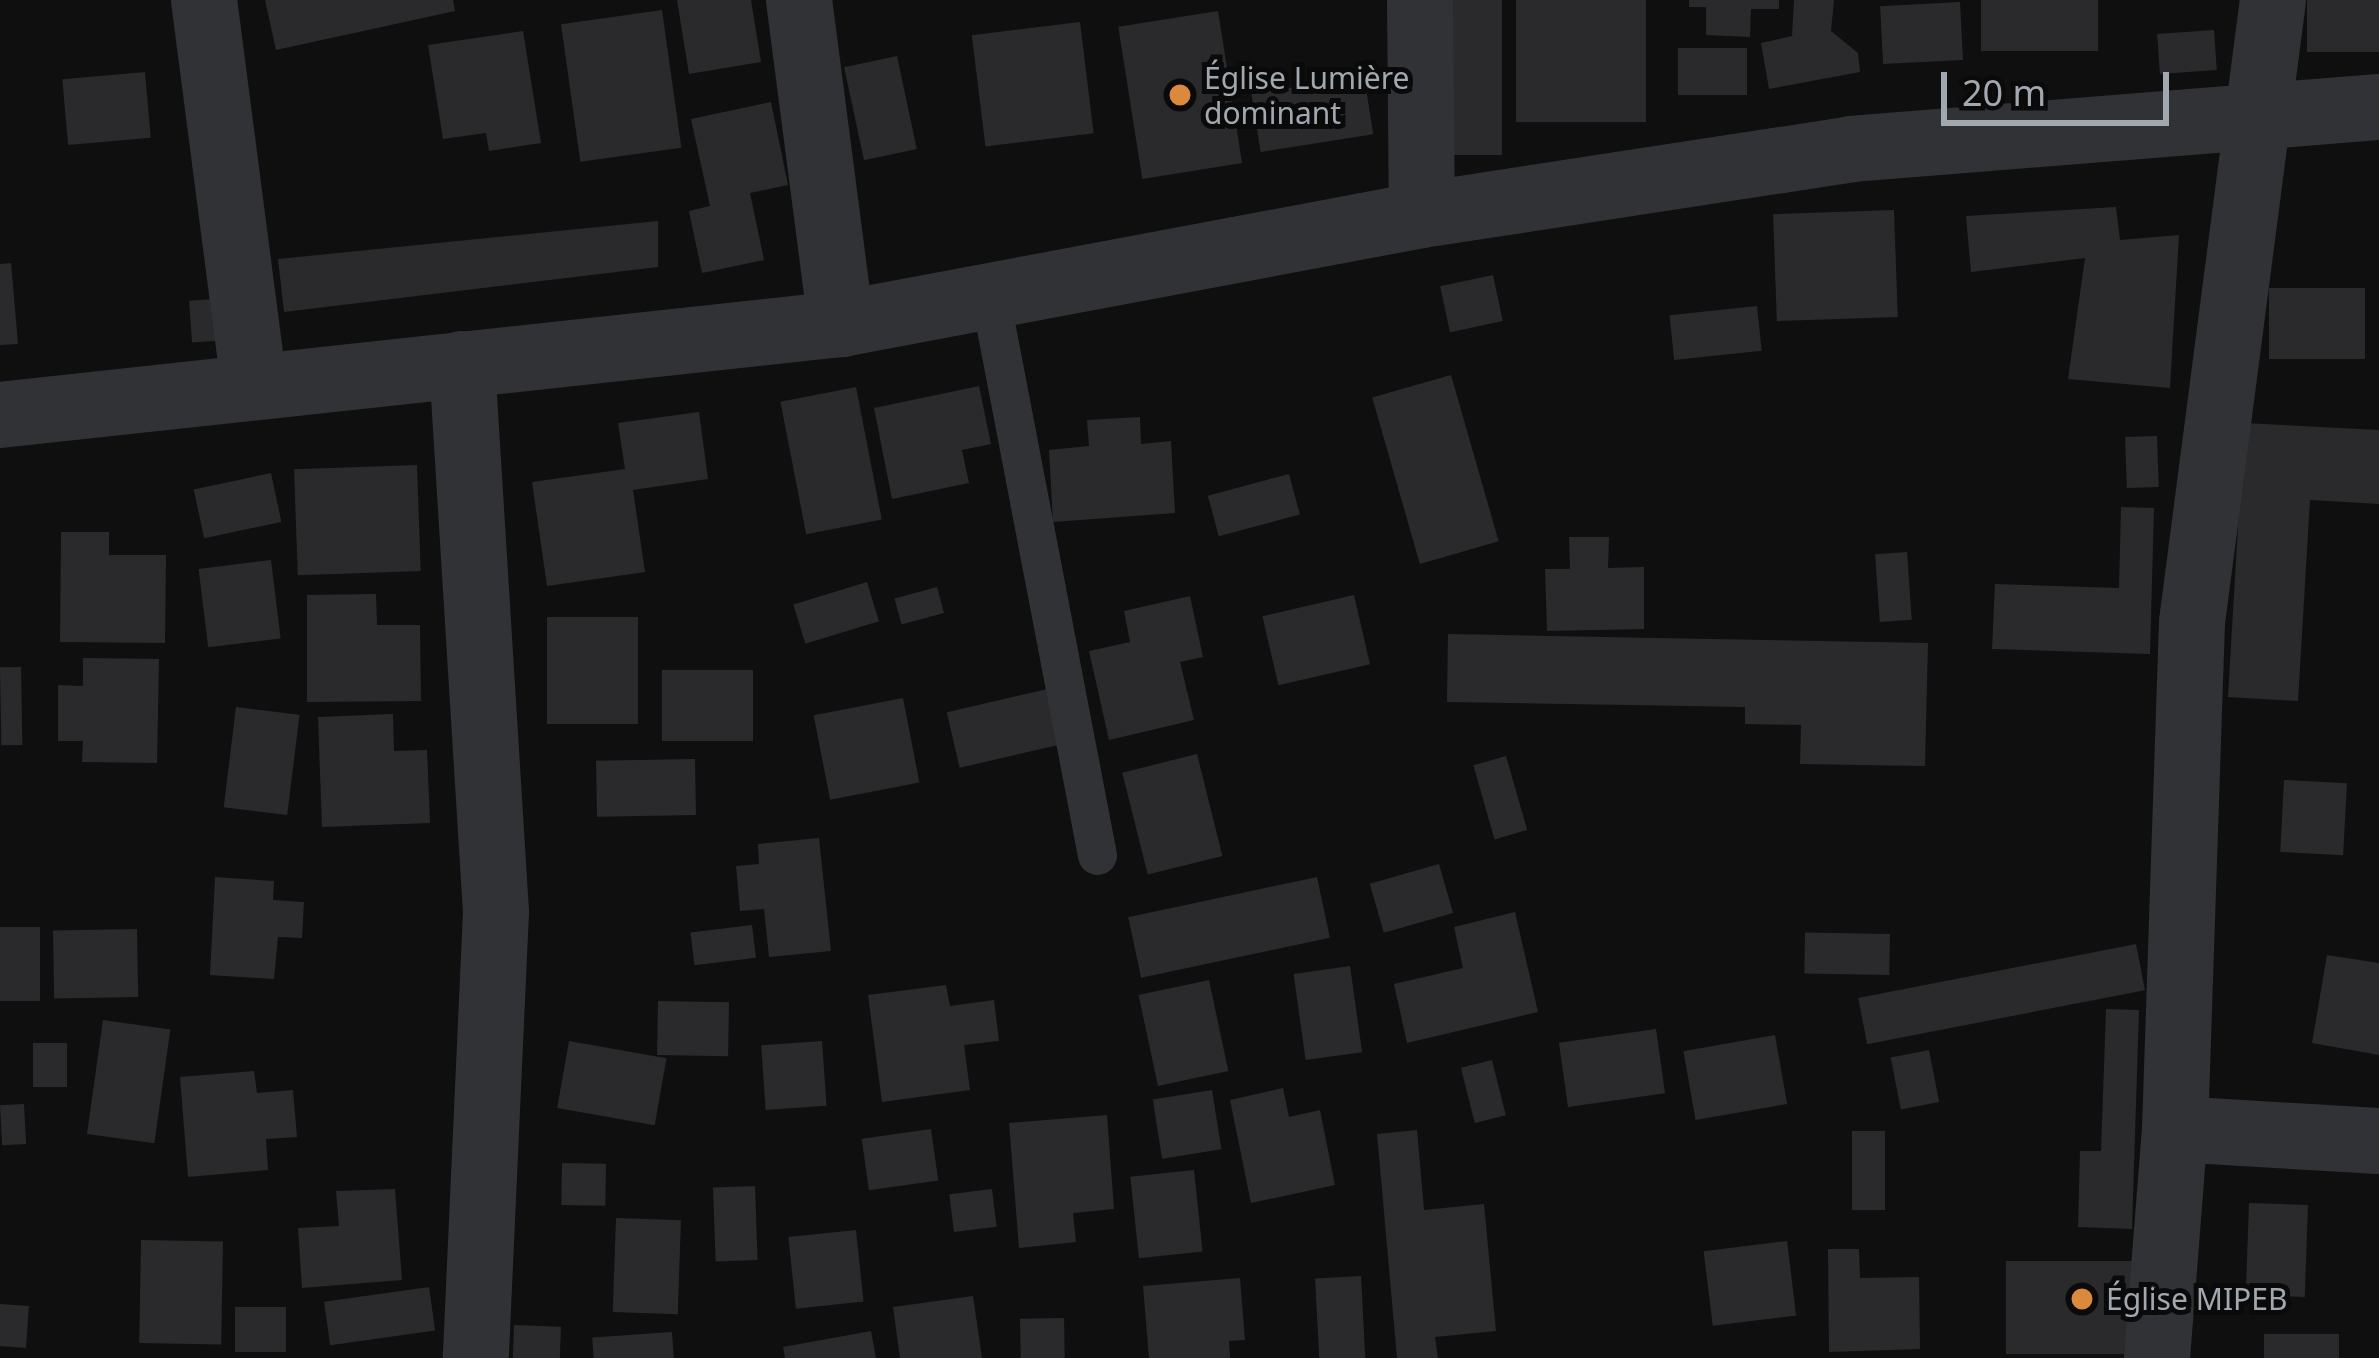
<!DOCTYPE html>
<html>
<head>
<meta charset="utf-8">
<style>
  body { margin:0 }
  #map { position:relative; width:2379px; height:1358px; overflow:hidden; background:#0f0f10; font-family:"Noto Sans",sans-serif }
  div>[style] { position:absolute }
  .building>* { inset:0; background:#2a2a2c; transform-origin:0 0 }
  .service>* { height:39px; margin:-19.5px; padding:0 19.5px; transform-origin:19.5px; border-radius:19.5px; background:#313235 }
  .minor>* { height:66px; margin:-33px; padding:0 33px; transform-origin:33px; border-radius:33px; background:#313235 }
  .dots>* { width:33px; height:33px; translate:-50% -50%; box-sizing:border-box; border:6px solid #0a0a0b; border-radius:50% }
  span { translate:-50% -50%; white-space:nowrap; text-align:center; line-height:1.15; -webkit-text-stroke:10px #0a0a0b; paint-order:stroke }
  .poi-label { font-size:30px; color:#a2a8af }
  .left { translate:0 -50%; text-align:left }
  .scale { position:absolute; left:1941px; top:72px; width:228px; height:54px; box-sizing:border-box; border:6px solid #a2a8af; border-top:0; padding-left:15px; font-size:36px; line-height:42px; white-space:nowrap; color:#a2a8af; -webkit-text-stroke:9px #0a0a0b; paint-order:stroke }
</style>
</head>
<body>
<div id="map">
  <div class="building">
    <i style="clip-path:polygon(265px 0,453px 0,455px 11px,276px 50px)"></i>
    <i style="clip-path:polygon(677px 0,751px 0,761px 62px,689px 74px)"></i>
    <i style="left:1443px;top:0;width:59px;height:155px"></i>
    <i style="left:1516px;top:0;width:130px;height:122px"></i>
    <i style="clip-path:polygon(1689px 0,1779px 0,1779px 9px,1751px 9px,1750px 37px,1706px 35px,1706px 7px,1689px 7px)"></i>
    <i style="clip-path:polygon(1794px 0,1834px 0,1831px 31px,1858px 53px,1860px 72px,1769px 89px,1761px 43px,1792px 36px)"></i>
    <i style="left:1981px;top:0;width:117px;height:51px"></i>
    <i style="left:2307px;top:0;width:72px;height:52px"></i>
    <i style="left:1960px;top:2px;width:58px;height:80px;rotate:87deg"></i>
    <i style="left:662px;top:10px;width:139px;height:102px;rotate:82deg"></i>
    <i style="left:1218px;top:11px;width:154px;height:101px;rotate:81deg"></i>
    <i style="left:1080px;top:22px;width:112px;height:109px;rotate:83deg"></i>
    <i style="left:2214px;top:30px;width:40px;height:57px;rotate:86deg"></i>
    <i style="clip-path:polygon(523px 31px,541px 143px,489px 151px,486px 133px,443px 139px,428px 45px)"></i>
    <i style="left:1678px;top:48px;width:69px;height:47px"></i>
    <i style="left:897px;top:56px;width:95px;height:54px;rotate:78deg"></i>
    <i style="left:145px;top:72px;width:66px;height:83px;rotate:85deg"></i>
    <i style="left:1364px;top:76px;width:59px;height:114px;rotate:81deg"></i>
    <i style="clip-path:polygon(771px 102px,788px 185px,750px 193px,764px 260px,702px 273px,689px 211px,710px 206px,691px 119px)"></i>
    <i style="clip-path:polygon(2116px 207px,2120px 240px,2179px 235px,2170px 388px,2068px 379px,2085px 258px,1971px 272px,1966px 216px)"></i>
    <i style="left:1894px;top:210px;width:107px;height:121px;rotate:88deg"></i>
    <i style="clip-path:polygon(658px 221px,658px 267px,284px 312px,278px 259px)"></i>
    <i style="clip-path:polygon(11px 263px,18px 344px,0 345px,0 264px)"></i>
    <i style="left:1493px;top:275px;width:47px;height:54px;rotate:78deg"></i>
    <i style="left:2269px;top:288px;width:96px;height:71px"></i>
    <i style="left:227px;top:298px;width:42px;height:38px;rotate:86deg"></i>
    <i style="left:1757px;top:306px;width:45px;height:88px;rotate:84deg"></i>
    <i style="left:1451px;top:375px;width:173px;height:82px;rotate:74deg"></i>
    <i style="clip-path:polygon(979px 386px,991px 444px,962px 450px,969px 483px,892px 499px,874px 408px)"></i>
    <i style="left:856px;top:387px;width:135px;height:77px;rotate:79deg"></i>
    <i style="clip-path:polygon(699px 412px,708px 479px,633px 490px,645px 572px,547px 586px,532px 482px,625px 469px,618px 423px)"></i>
    <i style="clip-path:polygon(1140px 417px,1141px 444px,1171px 441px,1175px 513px,1053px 522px,1049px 450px,1089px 446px,1087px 420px)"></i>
    <i style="clip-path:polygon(2244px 423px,2379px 430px,2379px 504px,2310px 500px,2298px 701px,2228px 697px)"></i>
    <i style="left:2157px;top:436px;width:51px;height:32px;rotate:88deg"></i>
    <i style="left:417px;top:465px;width:106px;height:123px;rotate:88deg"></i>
    <i style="left:271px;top:473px;width:50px;height:79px;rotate:78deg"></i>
    <i style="left:1289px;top:474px;width:42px;height:84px;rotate:75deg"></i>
    <i style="clip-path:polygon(2121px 507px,2154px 508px,2150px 654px,1992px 649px,1995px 584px,2119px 588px)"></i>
    <i style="clip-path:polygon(61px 532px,109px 532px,109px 555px,166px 555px,165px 643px,60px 642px)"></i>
    <i style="clip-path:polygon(1569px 537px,1609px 537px,1608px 568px,1644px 567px,1644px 629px,1547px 631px,1545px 569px,1570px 569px)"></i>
    <i style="left:1907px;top:552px;width:68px;height:32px;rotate:86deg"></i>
    <i style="left:271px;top:560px;width:79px;height:73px;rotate:83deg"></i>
    <i style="left:867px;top:582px;width:41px;height:77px;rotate:73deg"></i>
    <i style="left:937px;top:587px;width:27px;height:44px;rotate:75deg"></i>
    <i style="clip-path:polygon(376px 594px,377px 625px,420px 625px,421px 701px,307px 702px,307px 595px)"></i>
    <i style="left:1354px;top:595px;width:71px;height:94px;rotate:77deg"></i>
    <i style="clip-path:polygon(1190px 596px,1203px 657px,1180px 662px,1194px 720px,1109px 740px,1089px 651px,1130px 642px,1124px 611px)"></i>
    <i style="left:547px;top:617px;width:91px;height:107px"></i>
    <i style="clip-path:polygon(1448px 634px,1928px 643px,1925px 766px,1800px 764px,1801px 725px,1745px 724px,1745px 707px,1447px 702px)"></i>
    <i style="clip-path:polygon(83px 658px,159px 659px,157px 763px,82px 762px,83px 741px,58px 741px,58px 685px,83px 686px)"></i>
    <i style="left:21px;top:667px;width:78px;height:21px;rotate:89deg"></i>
    <i style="left:753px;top:670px;width:71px;height:91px;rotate:90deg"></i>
    <i style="left:1052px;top:688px;width:57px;height:108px;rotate:77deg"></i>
    <i style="left:903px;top:698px;width:86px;height:91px;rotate:79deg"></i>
    <i style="left:236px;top:707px;width:64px;height:101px;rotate:7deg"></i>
    <i style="clip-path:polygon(393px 714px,394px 751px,427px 750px,430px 823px,322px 827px,318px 717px)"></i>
    <i style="left:1197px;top:754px;width:105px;height:77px;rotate:76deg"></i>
    <i style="left:1506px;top:756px;width:77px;height:34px;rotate:74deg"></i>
    <i style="left:695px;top:759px;width:56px;height:99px;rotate:89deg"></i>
    <i style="left:2284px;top:780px;width:63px;height:72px;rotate:3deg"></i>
    <i style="clip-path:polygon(819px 838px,831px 951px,769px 957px,764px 909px,740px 911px,736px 866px,759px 864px,758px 844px)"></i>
    <i style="left:1439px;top:864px;width:51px;height:72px;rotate:74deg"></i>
    <i style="clip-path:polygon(215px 877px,274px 881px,273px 900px,304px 902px,302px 938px,278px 937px,274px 979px,210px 975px)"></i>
    <i style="left:1317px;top:877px;width:62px;height:193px;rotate:78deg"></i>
    <i style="clip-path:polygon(1515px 912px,1538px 1012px,1407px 1043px,1394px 984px,1463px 968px,1454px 927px)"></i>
    <i style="left:752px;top:925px;width:33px;height:62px;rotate:83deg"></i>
    <i style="left:0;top:927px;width:40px;height:74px"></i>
    <i style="left:137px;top:929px;width:68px;height:84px;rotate:89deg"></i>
    <i style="left:1890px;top:934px;width:41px;height:85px;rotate:91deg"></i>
    <i style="left:2136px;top:944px;width:47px;height:283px;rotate:79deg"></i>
    <i style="clip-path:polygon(2327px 955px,2379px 963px,2379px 1055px,2312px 1043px)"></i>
    <i style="left:1350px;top:966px;width:87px;height:57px;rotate:82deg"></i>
    <i style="left:1209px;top:980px;width:93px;height:72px;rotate:78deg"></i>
    <i style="clip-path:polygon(946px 985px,950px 1006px,994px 1000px,999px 1041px,964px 1045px,970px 1090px,882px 1102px,868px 995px)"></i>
    <i style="left:658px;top:1001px;width:71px;height:54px;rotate:1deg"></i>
    <i style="clip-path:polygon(2106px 1009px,2139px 1010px,2132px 1229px,2078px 1227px,2080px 1151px,2101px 1151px)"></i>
    <i style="left:103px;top:1020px;width:68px;height:115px;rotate:8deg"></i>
    <i style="left:1656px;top:1029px;width:65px;height:98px;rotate:82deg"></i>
    <i style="left:1775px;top:1035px;width:70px;height:93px;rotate:80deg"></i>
    <i style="left:569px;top:1041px;width:99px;height:68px;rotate:10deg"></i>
    <i style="left:822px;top:1041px;width:65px;height:61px;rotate:86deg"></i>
    <i style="left:33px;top:1043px;width:34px;height:44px"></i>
    <i style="left:1929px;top:1050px;width:53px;height:39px;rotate:79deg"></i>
    <i style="left:1492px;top:1060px;width:57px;height:32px;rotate:76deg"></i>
    <i style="clip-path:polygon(254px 1071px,257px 1093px,293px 1090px,297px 1137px,266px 1139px,268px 1170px,188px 1177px,180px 1077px)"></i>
    <i style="clip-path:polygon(1283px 1088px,1289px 1117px,1320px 1110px,1335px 1185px,1251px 1203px,1230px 1100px)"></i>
    <i style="left:1212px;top:1090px;width:60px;height:60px;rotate:81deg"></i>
    <i style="left:24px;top:1104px;width:40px;height:24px;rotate:87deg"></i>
    <i style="clip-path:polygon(1107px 1115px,1114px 1209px,1073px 1213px,1076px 1242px,1019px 1248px,1009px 1123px)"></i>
    <i style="left:931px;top:1129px;width:52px;height:70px;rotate:82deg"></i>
    <i style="clip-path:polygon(1417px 1130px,1424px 1210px,1484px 1204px,1496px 1331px,1435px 1337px,1438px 1358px,1397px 1358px,1377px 1134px)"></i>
    <i style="left:1885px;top:1131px;width:79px;height:33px;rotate:90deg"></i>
    <i style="left:562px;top:1163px;width:44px;height:42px;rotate:1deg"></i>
    <i style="left:1194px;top:1170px;width:82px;height:64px;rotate:84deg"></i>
    <i style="left:755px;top:1186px;width:74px;height:42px;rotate:88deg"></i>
    <i style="clip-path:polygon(395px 1189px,402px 1280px,302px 1288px,298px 1228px,339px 1226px,336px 1191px)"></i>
    <i style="left:992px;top:1189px;width:38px;height:43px;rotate:83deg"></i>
    <i style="left:2249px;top:1203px;width:59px;height:92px;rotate:2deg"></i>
    <i style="left:616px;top:1218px;width:65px;height:94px;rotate:2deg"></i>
    <i style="left:856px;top:1230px;width:72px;height:68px;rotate:84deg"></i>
    <i style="left:141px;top:1240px;width:82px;height:103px;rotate:1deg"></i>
    <i style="left:1787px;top:1241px;width:75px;height:84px;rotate:83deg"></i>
    <i style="clip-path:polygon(1828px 1249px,1859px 1249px,1860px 1278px,1919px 1277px,1920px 1349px,1829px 1352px)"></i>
    <i style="left:2006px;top:1261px;width:132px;height:93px"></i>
    <i style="left:1361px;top:1276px;width:82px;height:46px;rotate:87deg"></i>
    <i style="clip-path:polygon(1240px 1278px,1245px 1340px,1229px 1341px,1230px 1358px,1149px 1358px,1143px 1286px)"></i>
    <i style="left:429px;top:1287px;width:44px;height:106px;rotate:82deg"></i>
    <i style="clip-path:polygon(973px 1296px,982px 1358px,900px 1358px,893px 1307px)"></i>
    <i style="left:0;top:1304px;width:29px;height:42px;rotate:4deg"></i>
    <i style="left:235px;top:1307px;width:51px;height:45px"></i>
    <i style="left:1064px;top:1318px;width:40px;height:44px;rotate:89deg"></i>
    <i style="left:514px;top:1325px;width:47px;height:33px;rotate:2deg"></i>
    <i style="clip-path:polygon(871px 1331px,876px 1358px,785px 1358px,783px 1347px)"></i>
    <i style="left:672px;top:1332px;width:26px;height:80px;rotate:86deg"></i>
    <i style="left:2339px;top:1334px;width:24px;height:75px;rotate:90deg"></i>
  </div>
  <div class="service">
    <i style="left:991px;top:302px;width:563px;rotate:79.15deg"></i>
  </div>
  <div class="minor">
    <i style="left:204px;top:0;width:390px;rotate:82.6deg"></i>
    <i style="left:799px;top:0;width:327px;rotate:82.6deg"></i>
    <i style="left:1420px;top:0;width:215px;rotate:89.5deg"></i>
    <i style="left:462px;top:364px;width:549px;rotate:86.45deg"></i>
    <i style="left:496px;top:912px;width:446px;rotate:92.6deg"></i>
    <i style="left:0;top:415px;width:846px;rotate:-6.18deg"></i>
    <i style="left:841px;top:324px;width:591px;rotate:-10.63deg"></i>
    <i style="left:1422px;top:215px;width:434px;rotate:-8.7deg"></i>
    <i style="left:1851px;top:149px;width:530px;rotate:-4.55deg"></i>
    <i style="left:2175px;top:1129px;width:204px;rotate:3.4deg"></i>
    <i style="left:2157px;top:1358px;width:230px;rotate:-85.5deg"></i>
    <i style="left:2175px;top:1129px;width:507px;rotate:-88.08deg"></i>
    <i style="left:2192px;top:622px;width:627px;rotate:-82.58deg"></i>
  </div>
  <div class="dots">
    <i style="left:1180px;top:95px;background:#da893d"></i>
    <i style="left:2082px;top:1299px;background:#da893d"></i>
  </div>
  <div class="poi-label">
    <span class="left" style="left:1204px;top:95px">Église Lumière<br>dominant</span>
    <span class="left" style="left:2106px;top:1299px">Église MIPEB</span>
  </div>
  <div class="scale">20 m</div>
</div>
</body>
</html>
